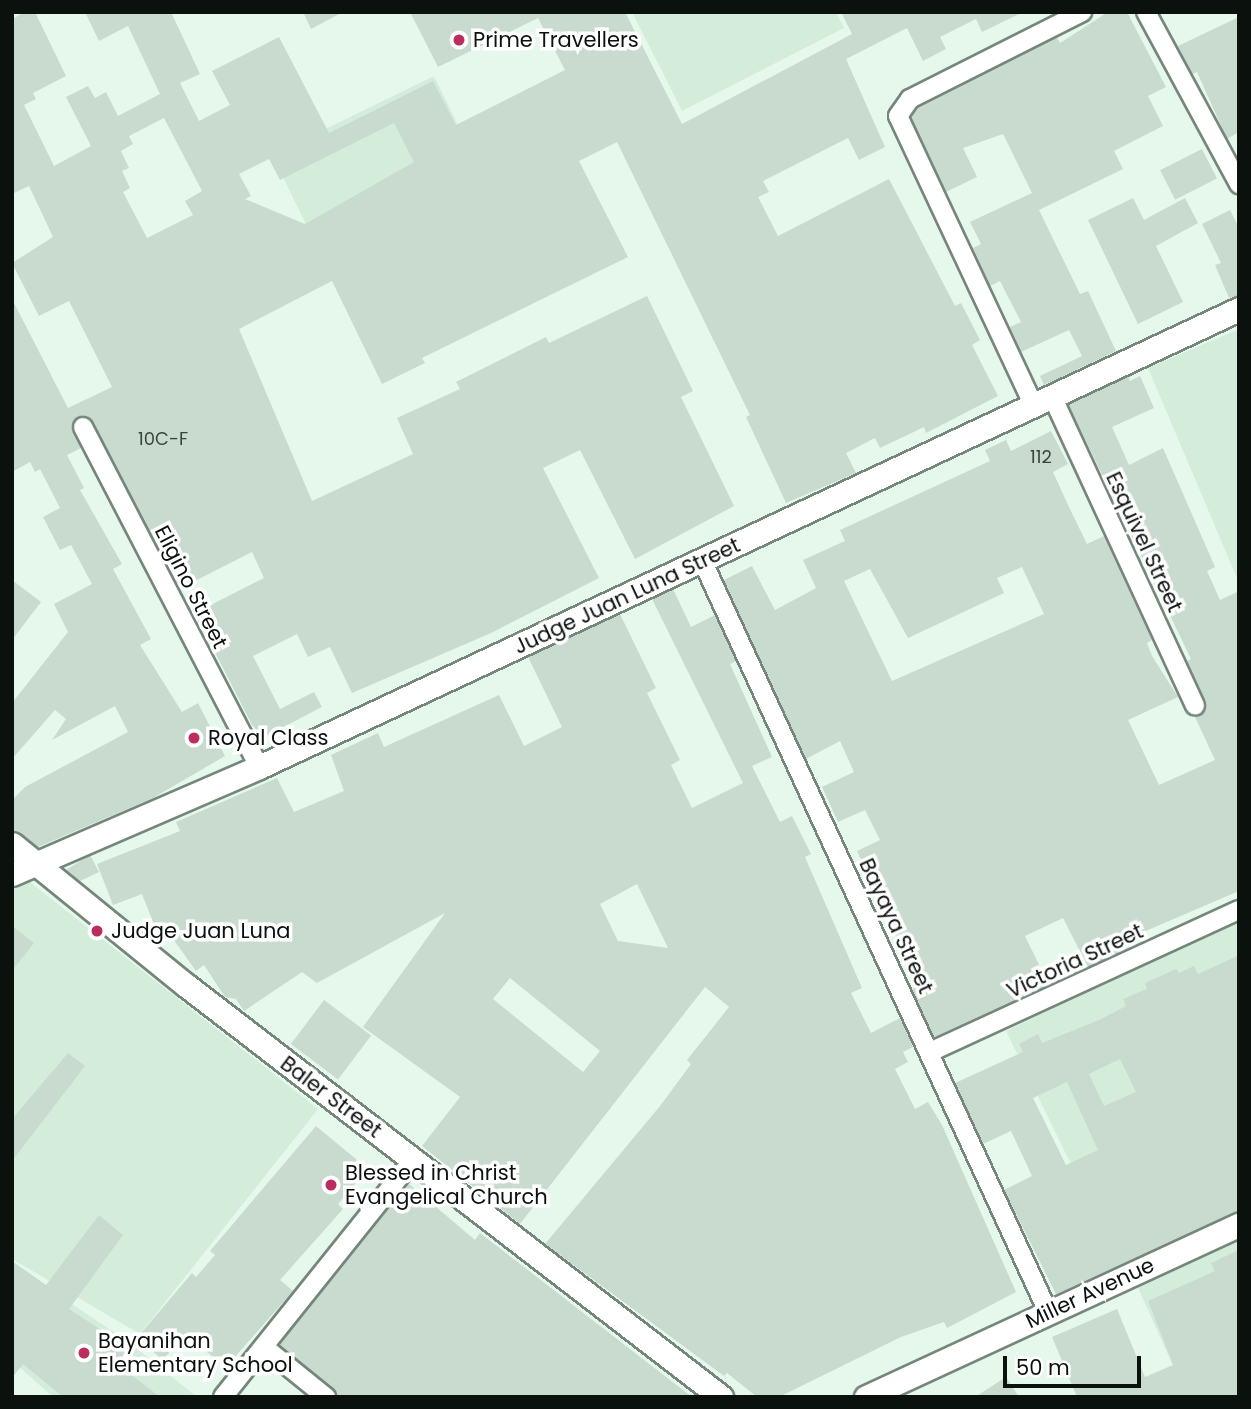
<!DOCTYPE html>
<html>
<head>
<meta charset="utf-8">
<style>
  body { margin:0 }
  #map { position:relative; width:1251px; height:1409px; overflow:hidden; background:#e6f8eb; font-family:Poppins,sans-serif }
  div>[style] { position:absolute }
  .built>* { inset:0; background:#d4eddb; transform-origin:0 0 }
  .building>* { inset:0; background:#c9dbce; transform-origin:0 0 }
  .roads { filter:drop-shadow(2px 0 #75867a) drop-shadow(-2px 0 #75867a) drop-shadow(0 2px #75867a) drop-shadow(0 -2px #75867a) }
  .minor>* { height:18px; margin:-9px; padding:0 9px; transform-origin:9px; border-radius:9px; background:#fff }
  .tertiary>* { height:23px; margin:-11.5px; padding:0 11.5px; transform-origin:11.5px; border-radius:11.5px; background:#fff }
  .dots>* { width:19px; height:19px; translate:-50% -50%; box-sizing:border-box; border:4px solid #fff; border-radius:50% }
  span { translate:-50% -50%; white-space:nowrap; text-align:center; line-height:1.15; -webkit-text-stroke:7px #fff; paint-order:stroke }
  .number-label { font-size:18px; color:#3a443d }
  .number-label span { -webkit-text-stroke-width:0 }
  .poi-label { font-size:21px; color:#0b110d }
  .left { translate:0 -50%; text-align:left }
  .street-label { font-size:21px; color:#0b110d }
  .frame { position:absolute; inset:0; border:14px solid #0b110d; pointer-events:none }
  .scale { position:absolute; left:1003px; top:1356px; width:138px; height:32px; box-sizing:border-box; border:4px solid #0b110d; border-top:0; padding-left:9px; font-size:21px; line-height:24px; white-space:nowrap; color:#0b110d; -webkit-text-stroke:5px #fff; paint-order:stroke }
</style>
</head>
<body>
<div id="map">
  <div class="built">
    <i style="clip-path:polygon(632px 12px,836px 12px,844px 28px,682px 111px)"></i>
    <i style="left:434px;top:76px;width:140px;height:180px;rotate:64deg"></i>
    <i style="clip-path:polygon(1239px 329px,1239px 583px,1148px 368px)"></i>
    <i style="clip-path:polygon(30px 882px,318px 1109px,140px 1334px,12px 1259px,12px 888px)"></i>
    <i style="clip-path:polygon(1239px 919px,1239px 1212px,1121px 1267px,1006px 1031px)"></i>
    <i style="clip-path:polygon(1239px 1230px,1239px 1397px,1187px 1397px,1135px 1281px)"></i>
    <i style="clip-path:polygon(66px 1300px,130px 1343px,197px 1397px,53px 1397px,16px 1364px)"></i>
  </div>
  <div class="building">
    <i style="clip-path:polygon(evenodd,25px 12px,35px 12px,66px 76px,33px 93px,36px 99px,24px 105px,54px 166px,91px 146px,66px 97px,88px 86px,95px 98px,106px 92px,118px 116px,160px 94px,128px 26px,99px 41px,85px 12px,171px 12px,200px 74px,180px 83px,199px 121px,230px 105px,212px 71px,279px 37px,329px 133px,433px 81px,456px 125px,565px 70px,538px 18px,438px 67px,410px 12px,625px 12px,682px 124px,852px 34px,841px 12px,1023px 12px,982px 32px,976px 19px,940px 37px,946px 49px,923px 61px,907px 28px,846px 59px,885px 147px,859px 160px,848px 138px,763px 181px,769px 192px,758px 197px,778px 236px,889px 179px,955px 306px,961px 303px,980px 340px,972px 345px,998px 396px,926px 433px,924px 427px,880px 448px,875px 438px,846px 453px,856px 473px,786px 503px,746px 417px,750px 415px,617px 142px,579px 161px,628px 257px,422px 358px,425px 363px,382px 384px,332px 281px,239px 329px,312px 501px,413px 454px,397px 418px,460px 389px,456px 382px,546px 337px,549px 343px,647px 296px,693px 391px,681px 397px,734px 506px,635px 559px,580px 450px,543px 468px,599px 578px,491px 633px,352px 693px,330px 647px,308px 657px,297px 634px,253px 656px,280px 709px,314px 692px,322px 707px,264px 737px,252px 725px,195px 613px,264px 578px,252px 552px,179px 589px,93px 422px,78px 417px,72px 427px,81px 448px,67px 455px,84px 488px,80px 490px,122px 564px,113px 569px,151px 639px,140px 645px,182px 712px,198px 703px,225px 756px,153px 798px,38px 847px,12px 830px,12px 800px,25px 787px,128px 732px,115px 706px,52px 740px,66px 719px,55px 710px,12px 759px,12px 703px,68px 632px,54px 604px,92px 584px,71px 545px,60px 550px,43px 517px,60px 508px,40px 469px,35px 472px,30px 462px,12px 472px,12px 299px,68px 408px,112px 387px,69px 301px,39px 316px,12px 263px,53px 237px,29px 186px,12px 194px,12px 19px,25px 12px,164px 118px,202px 191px,185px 201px,193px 215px,147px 238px,123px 192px,130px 188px,122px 171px,129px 168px,121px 151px,133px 144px,129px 136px,164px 118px,25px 12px,394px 123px,414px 162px,305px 224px,245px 199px,251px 196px,239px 174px,269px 159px,280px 180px,394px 123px)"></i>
    <i style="clip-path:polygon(303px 12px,343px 12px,311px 29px)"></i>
    <i style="clip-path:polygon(1108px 12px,1127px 12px,1166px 87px,1148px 96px,1163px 126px,1114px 151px,1123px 169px,1039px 210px,1080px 294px,1088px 291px,1116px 351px,1044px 385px,1040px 376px,1082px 356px,1069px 330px,1021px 352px,1010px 327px,1021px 322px,1000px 281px,990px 286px,973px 248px,981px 244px,970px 222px,1032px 193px,1003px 134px,963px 148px,977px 177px,946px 192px,911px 117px,918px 108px,1057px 37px,1060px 43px)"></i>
    <i style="clip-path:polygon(1239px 17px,1239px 132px,1227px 139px,1197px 72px,1192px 74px,1178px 46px)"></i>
    <i style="left:1202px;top:149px;width:33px;height:47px;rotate:63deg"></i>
    <i style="clip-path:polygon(1133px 198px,1144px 220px,1185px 198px,1198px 223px,1156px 246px,1183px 302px,1138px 324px,1088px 220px)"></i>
    <i style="clip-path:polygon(1230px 210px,1239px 228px,1239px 295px,1229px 298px,1215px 265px,1221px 263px,1202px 224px)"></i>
    <i style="clip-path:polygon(evenodd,1128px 376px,1130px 381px,1140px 376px,1154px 408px,1112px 427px,1129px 465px,1163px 448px,1215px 567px,1207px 571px,1220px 600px,1239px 591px,1239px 891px,1120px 942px,1124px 951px,1088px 967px,1063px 918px,1025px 936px,1049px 985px,934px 1037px,912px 989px,919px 986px,857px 851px,880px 840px,865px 810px,838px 822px,822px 787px,854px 772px,840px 741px,806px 759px,724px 580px,752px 566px,775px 610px,816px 588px,803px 560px,845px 541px,840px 530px,990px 461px,985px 450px,1006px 440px,1011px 451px,1051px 431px,1068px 464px,1053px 472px,1069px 507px,1087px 544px,1104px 536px,1152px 640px,1147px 643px,1152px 656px,1178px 697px,1128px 720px,1159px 785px,1215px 760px,1195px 717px,1206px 706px,1187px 661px,1191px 659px,1068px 404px,1128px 376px,1022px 567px,1044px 614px,892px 681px,844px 581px,870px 569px,908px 638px,1004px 593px,997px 578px,1022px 567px)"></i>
    <i style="clip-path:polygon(12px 580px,41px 602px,12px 640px)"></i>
    <i style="clip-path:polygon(evenodd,673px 589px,691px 627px,715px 615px,736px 661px,730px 664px,772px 757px,752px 766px,780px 822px,792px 816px,811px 854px,805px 857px,862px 988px,851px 993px,871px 1033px,900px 1018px,913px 1047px,903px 1052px,908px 1062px,895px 1069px,915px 1109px,928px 1102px,942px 1125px,1016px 1292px,947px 1328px,944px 1322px,901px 1337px,779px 1397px,757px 1397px,727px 1373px,724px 1376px,545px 1244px,660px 1106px,691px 1064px,687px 1060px,729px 1007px,705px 987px,520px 1224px,422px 1146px,460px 1097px,363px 1027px,445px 913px,317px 983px,302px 972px,244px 1011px,236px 999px,225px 997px,204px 965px,196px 971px,171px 936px,160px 940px,142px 894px,113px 905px,97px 864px,180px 831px,176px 822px,277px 778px,294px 812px,344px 791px,331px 755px,378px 733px,384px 747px,499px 695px,524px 746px,562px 727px,528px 657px,620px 614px,656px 688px,647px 693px,680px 760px,671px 765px,692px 808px,743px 783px,652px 599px,673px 589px,637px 884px,668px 948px,618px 941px,600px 904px,637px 884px,673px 589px,510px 978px,600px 1051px,583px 1072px,493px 999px,510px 978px)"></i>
    <i style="clip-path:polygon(90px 855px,99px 872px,80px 881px,66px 870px)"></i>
    <i style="clip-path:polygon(12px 926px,34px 943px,12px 971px)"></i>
    <i style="clip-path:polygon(evenodd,1239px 955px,1239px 1211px,1056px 1294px,1004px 1190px,1032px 1176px,1011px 1131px,983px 1144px,955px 1083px,1023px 1052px,1019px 1044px,1038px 1034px,1042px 1043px,1099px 1020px,1126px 1006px,1123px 999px,1147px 989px,1145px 983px,1176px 969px,1179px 973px,1194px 966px,1198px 974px,1239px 955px,1120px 1059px,1136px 1092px,1104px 1106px,1089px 1074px,1120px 1059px,1239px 955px,1067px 1082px,1098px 1150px,1066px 1165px,1033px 1098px,1067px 1082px)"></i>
    <i style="left:324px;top:1000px;width:59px;height:55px;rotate:37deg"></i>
    <i style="clip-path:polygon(68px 1053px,85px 1066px,12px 1161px,12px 1119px)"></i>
    <i style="clip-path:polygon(316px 1126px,368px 1169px,338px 1204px,343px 1209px,280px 1280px,293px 1291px,226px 1367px,184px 1334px,163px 1360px,137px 1338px,192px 1273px,196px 1277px,215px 1255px,210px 1251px)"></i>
    <i style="clip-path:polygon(409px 1184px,475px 1240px,480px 1233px,692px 1397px,337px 1397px,279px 1345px)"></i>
    <i style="clip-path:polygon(99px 1215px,123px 1235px,69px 1309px,132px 1350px,120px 1366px,160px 1397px,63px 1397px,23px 1364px,12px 1378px,12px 1261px,46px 1285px)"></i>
    <i style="clip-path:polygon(1239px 1250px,1239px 1397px,1077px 1397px,1052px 1337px,1117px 1309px,1145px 1377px,1173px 1365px,1148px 1301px,1215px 1271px,1211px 1263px)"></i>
    <i style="clip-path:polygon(1006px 1377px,1019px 1397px,975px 1397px)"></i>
  </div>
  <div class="roads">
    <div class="minor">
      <i style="left:1146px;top:12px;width:196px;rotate:61.6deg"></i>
      <i style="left:1052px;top:396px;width:341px;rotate:65.2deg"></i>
      <i style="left:1033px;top:404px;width:318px;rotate:-115.1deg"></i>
      <i style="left:898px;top:116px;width:21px;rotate:-55deg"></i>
      <i style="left:910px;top:99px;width:193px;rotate:-26.8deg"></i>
      <i style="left:83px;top:427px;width:383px;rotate:62.6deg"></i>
      <i style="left:702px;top:560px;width:828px;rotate:65.29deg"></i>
      <i style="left:930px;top:1052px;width:340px;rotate:-24.7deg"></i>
      <i style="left:264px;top:1347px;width:80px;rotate:38.9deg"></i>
      <i style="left:223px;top:1397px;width:305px;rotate:-51.3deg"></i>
    </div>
    <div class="tertiary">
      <i style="left:12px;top:844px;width:225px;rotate:39.1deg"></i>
      <i style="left:187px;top:986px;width:674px;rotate:37.58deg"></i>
      <i style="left:12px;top:874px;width:269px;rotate:-23.4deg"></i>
      <i style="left:259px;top:767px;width:1082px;rotate:-25.05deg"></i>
      <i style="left:866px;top:1397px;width:411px;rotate:-24.8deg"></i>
    </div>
  </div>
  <div class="dots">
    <i style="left:459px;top:40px;background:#ba2d5e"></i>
    <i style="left:194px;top:738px;background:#ba2d5e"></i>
    <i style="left:97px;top:931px;background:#ba2d5e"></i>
    <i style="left:331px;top:1185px;background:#ba2d5e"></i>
    <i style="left:84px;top:1353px;background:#ba2d5e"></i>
  </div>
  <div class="number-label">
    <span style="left:163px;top:439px">10C-F</span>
    <span style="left:1041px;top:457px">112</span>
  </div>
  <div class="poi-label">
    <span class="left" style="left:473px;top:40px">Prime Travellers</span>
    <span class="left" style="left:208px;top:738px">Royal Class</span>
    <span class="left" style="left:111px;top:931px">Judge Juan Luna</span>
    <span class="left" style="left:345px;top:1185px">Blessed in Christ<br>Evangelical Church</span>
    <span class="left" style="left:98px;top:1353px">Bayanihan<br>Elementary School</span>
  </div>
  <div class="street-label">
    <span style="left:1144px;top:542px;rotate:65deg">Esquivel Street</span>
    <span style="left:191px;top:587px;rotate:63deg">Eligino Street</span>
    <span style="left:627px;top:596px;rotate:-25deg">Judge Juan Luna Street</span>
    <span style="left:896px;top:926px;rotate:65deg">Bayaya Street</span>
    <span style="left:1075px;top:961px;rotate:-25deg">Victoria Street</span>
    <span style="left:331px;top:1097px;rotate:37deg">Baler Street</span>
    <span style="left:1090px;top:1293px;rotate:-25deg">Miller Avenue</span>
  </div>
  <div class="frame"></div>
  <div class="scale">50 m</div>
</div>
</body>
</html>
